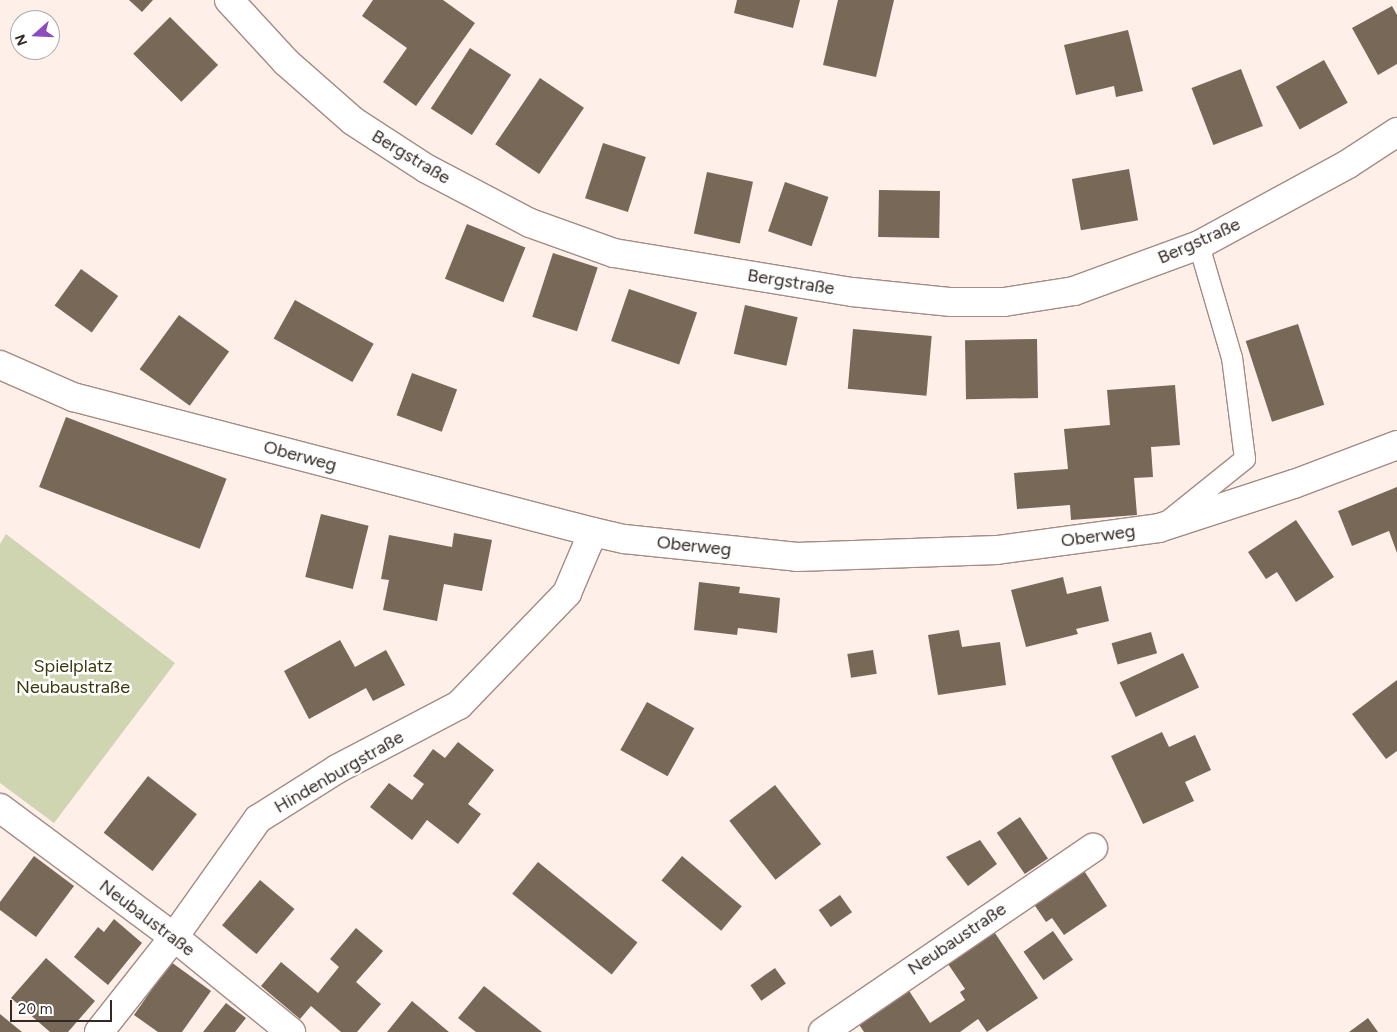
<!DOCTYPE html>
<html>
<head>
<meta charset="utf-8">
<style>
  body { margin:0 }
  #map { position:relative; width:1397px; height:1032px; overflow:hidden; background:#feefe8; font-family:Figtree,sans-serif }
  div>[style] { position:absolute }
  .green>* { inset:0; background:#d0d5b1 }
  .building>* { inset:0; background:#776858; transform-origin:0 0 }
  .roads { filter:drop-shadow(1px 0 #a38c83) drop-shadow(-1px 0 #a38c83) drop-shadow(0 1px #a38c83) drop-shadow(0 -1px #a38c83) }
  .service>* { height:20px; margin:-10px; padding:0 10px; transform-origin:10px; border-radius:10px; background:#fff }
  .minor>* { height:28px; margin:-14px; padding:0 14px; transform-origin:14px; border-radius:14px; background:#fff }
  span { translate:-50% -50%; white-space:nowrap; text-align:center; line-height:1.15; -webkit-text-stroke:5px #fff; paint-order:stroke }
  .street-label { font-size:18px; color:#332a26 }
  .park-label { font-size:18px; color:#373a0b }
  .north { position:absolute; left:10px; top:10px; width:50px; height:50px; box-sizing:border-box; background:#fff; border:1px solid #adaaa8; border-radius:50%; rotate:250deg; font-size:14px; font-weight:700; line-height:20px; text-align:center; color:#332a26 }
  .north::after { content:''; display:block; margin:auto; width:18px; height:22px; background:#8e4bbf; clip-path:polygon(50% 0,100% 100%,50% 72%,0 100%) }
  .scale { position:absolute; left:10px; top:1000px; width:102px; height:22px; box-sizing:border-box; border:2px solid #332a26; border-top:0; padding-left:6px; font-size:15px; line-height:18px; white-space:nowrap; color:#332a26; -webkit-text-stroke:4px #fff; paint-order:stroke }
</style>
</head>
<body>
<div id="map">
  <div class="green">
    <i style="clip-path:polygon(6px 534px,175px 663px,54px 823px,0 783px,0 544px)"></i>
  </div>
  <div class="building">
    <i style="clip-path:polygon(129px 0,153px 0,142px 12px)"></i>
    <i style="clip-path:polygon(373px 0,443px 0,475px 23px,416px 106px,383px 82px,407px 48px,362px 16px)"></i>
    <i style="clip-path:polygon(737px 0,800px 0,793px 28px,734px 13px)"></i>
    <i style="clip-path:polygon(838px 0,894px 0,876px 77px,823px 65px)"></i>
    <i style="clip-path:polygon(1392px 6px,1397px 15px,1397px 64px,1378px 75px,1352px 28px)"></i>
    <i style="left:170px;top:17px;width:68px;height:52px;rotate:45deg"></i>
    <i style="clip-path:polygon(1128px 30px,1143px 91px,1116px 97px,1114px 86px,1076px 95px,1064px 45px)"></i>
    <i style="left:470px;top:48px;width:49px;height:72px;rotate:33deg"></i>
    <i style="left:1324px;top:60px;width:49px;height:55px;rotate:61deg"></i>
    <i style="left:1241px;top:69px;width:61px;height:53px;rotate:69deg"></i>
    <i style="left:540px;top:78px;width:53px;height:80px;rotate:34deg"></i>
    <i style="left:603px;top:143px;width:45px;height:58px;rotate:18deg"></i>
    <i style="left:1129px;top:169px;width:52px;height:58px;rotate:80deg"></i>
    <i style="left:707px;top:172px;width:47px;height:63px;rotate:12deg"></i>
    <i style="left:785px;top:182px;width:46px;height:52px;rotate:19deg"></i>
    <i style="left:879px;top:190px;width:61px;height:47px;rotate:1deg"></i>
    <i style="left:467px;top:224px;width:63px;height:59px;rotate:22deg"></i>
    <i style="left:553px;top:253px;width:47px;height:67px;rotate:18deg"></i>
    <i style="left:81px;top:269px;width:46px;height:45px;rotate:36deg"></i>
    <i style="left:629px;top:289px;width:72px;height:55px;rotate:19deg"></i>
    <i style="left:295px;top:300px;width:90px;height:44px;rotate:29deg"></i>
    <i style="left:745px;top:305px;width:54px;height:50px;rotate:13deg"></i>
    <i style="left:179px;top:315px;width:62px;height:67px;rotate:36deg"></i>
    <i style="left:1298px;top:324px;width:85px;height:55px;rotate:72deg"></i>
    <i style="left:853px;top:329px;width:79px;height:60px;rotate:5deg"></i>
    <i style="left:1037px;top:339px;width:59px;height:72px;rotate:89deg"></i>
    <i style="left:412px;top:373px;width:48px;height:45px;rotate:20deg"></i>
    <i style="clip-path:polygon(1175px 385px,1180px 445px,1151px 447px,1153px 477px,1134px 478px,1137px 515px,1071px 520px,1070px 505px,1017px 509px,1014px 473px,1068px 469px,1064px 429px,1110px 425px,1107px 390px)"></i>
    <i style="left:66px;top:417px;width:172px;height:75px;rotate:21deg"></i>
    <i style="clip-path:polygon(1397px 487px,1397px 553px,1389px 531px,1352px 546px,1338px 511px)"></i>
    <i style="left:321px;top:514px;width:49px;height:65px;rotate:14deg"></i>
    <i style="clip-path:polygon(1296px 520px,1334px 577px,1296px 602px,1277px 572px,1266px 579px,1248px 552px)"></i>
    <i style="clip-path:polygon(454px 533px,492px 540px,482px 591px,444px 584px,437px 621px,383px 610px,389px 580px,381px 579px,389px 535px,452px 547px)"></i>
    <i style="clip-path:polygon(1063px 577px,1067px 594px,1101px 586px,1109px 621px,1076px 629px,1078px 634px,1026px 647px,1011px 590px)"></i>
    <i style="clip-path:polygon(699px 582px,740px 587px,739px 593px,780px 598px,777px 633px,738px 628px,737px 635px,694px 630px)"></i>
    <i style="clip-path:polygon(959px 630px,962px 647px,1000px 642px,1006px 685px,938px 695px,928px 635px)"></i>
    <i style="left:1151px;top:632px;width:22px;height:41px;rotate:74deg"></i>
    <i style="clip-path:polygon(340px 640px,355px 667px,386px 650px,405px 685px,373px 701px,366px 688px,309px 719px,284px 671px)"></i>
    <i style="left:873px;top:650px;width:24px;height:26px;rotate:81deg"></i>
    <i style="left:1183px;top:653px;width:38px;height:70px;rotate:65deg"></i>
    <i style="clip-path:polygon(1397px 680px,1397px 751px,1386px 759px,1352px 714px)"></i>
    <i style="left:647px;top:702px;width:54px;height:55px;rotate:29deg"></i>
    <i style="clip-path:polygon(1162px 732px,1169px 747px,1195px 735px,1211px 770px,1185px 782px,1194px 801px,1143px 824px,1111px 756px)"></i>
    <i style="clip-path:polygon(458px 742px,494px 770px,468px 804px,481px 814px,458px 844px,427px 820px,412px 840px,370px 807px,389px 783px,412px 800px,424px 784px,413px 776px,433px 749px,445px 758px)"></i>
    <i style="left:148px;top:776px;width:62px;height:72px;rotate:38deg"></i>
    <i style="left:775px;top:785px;width:75px;height:58px;rotate:52deg"></i>
    <i style="left:1020px;top:817px;width:50px;height:28px;rotate:56deg"></i>
    <i style="clip-path:polygon(980px 840px,997px 864px,968px 886px,946px 857px)"></i>
    <i style="clip-path:polygon(34px 856px,74px 886px,36px 937px,0 910px,0 902px)"></i>
    <i style="left:682px;top:856px;width:78px;height:32px;rotate:40deg"></i>
    <i style="left:538px;top:862px;width:128px;height:41px;rotate:39deg"></i>
    <i style="clip-path:polygon(1079px 863px,1107px 906px,1064px 935px,1052px 918px,1046px 922px,1029px 897px)"></i>
    <i style="left:260px;top:880px;width:45px;height:59px;rotate:40deg"></i>
    <i style="left:840px;top:895px;width:21px;height:26px;rotate:55deg"></i>
    <i style="clip-path:polygon(114px 919px,142px 943px,108px 985px,74px 957px,98px 927px,104px 932px)"></i>
    <i style="clip-path:polygon(991px 927px,1038px 998px,987px 1032px,978px 1019px,960px 1032px,864px 1032px,854px 1017px,904px 983px,930px 1023px,965px 1000px,960px 992px,965px 989px,944px 958px)"></i>
    <i style="clip-path:polygon(356px 928px,383px 951px,356px 982px,381px 1004px,357px 1032px,341px 1032px,311px 1006px,300px 1019px,261px 986px,281px 962px,318px 993px,339px 967px,330px 959px)"></i>
    <i style="left:1053px;top:931px;width:35px;height:36px;rotate:55deg"></i>
    <i style="clip-path:polygon(46px 958px,95px 1001px,68px 1032px,50px 1032px,11px 998px)"></i>
    <i style="clip-path:polygon(171px 962px,211px 991px,182px 1032px,158px 1032px,134px 1015px)"></i>
    <i style="left:775px;top:968px;width:19px;height:30px;rotate:55deg"></i>
    <i style="clip-path:polygon(484px 986px,542px 1032px,476px 1032px,458px 1018px)"></i>
    <i style="clip-path:polygon(412px 1001px,449px 1032px,387px 1032px)"></i>
    <i style="clip-path:polygon(226px 1003px,246px 1018px,235px 1032px,203px 1032px)"></i>
    <i style="clip-path:polygon(0 1014px,22px 1032px,0 1032px)"></i>
    <i style="clip-path:polygon(1368px 1018px,1378px 1032px,1349px 1032px)"></i>
  </div>
  <div class="roads">
    <div class="service">
      <i style="left:1168px;top:521px;width:99px;rotate:-38.8deg"></i>
      <i style="left:1245px;top:459px;width:102px;rotate:-97.3deg"></i>
      <i style="left:1232px;top:358px;width:118px;rotate:-106.3deg"></i>
    </div>
    <div class="minor">
      <i style="left:229px;top:0;width:84px;rotate:47.4deg"></i>
      <i style="left:286px;top:62px;width:89px;rotate:41.4deg"></i>
      <i style="left:353px;top:121px;width:88px;rotate:33deg"></i>
      <i style="left:427px;top:169px;width:116px;rotate:27.7deg"></i>
      <i style="left:530px;top:223px;width:89px;rotate:19.7deg"></i>
      <i style="left:614px;top:253px;width:241px;rotate:9.3deg"></i>
      <i style="left:852px;top:292px;width:100px;rotate:5.8deg"></i>
      <i style="left:951px;top:302px;width:53px"></i>
      <i style="left:1004px;top:302px;width:71px;rotate:-8.9deg"></i>
      <i style="left:1074px;top:291px;width:133px;rotate:-20.2deg"></i>
      <i style="left:1199px;top:245px;width:170px;rotate:-28.5deg"></i>
      <i style="left:1348px;top:164px;width:59px;rotate:-33.1deg"></i>
      <i style="left:0;top:365px;width:80px;rotate:23.7deg"></i>
      <i style="left:73px;top:397px;width:537px;rotate:14.55deg"></i>
      <i style="left:593px;top:532px;width:32px;rotate:13deg"></i>
      <i style="left:624px;top:539px;width:174px;rotate:5.9deg"></i>
      <i style="left:797px;top:557px;width:200px;rotate:-2deg"></i>
      <i style="left:997px;top:550px;width:163px;rotate:-7.7deg"></i>
      <i style="left:1159px;top:528px;width:142px;rotate:-18.1deg"></i>
      <i style="left:1294px;top:484px;width:110px;rotate:-20.7deg"></i>
      <i style="left:0;top:808px;width:217px;rotate:36.6deg"></i>
      <i style="left:174px;top:937px;width:151px;rotate:39.1deg"></i>
      <i style="left:99px;top:1032px;width:121px;rotate:-51.7deg"></i>
      <i style="left:174px;top:937px;width:145px;rotate:-54.6deg"></i>
      <i style="left:258px;top:819px;width:93px;rotate:-32.3deg"></i>
      <i style="left:337px;top:769px;width:138px;rotate:-27.7deg"></i>
      <i style="left:459px;top:705px;width:156px;rotate:-46deg"></i>
      <i style="left:567px;top:593px;width:66px;rotate:-66.9deg"></i>
      <i style="left:823px;top:1032px;width:327px;rotate:-34.3deg"></i>
    </div>
  </div>
  <div class="street-label">
    <span style="left:411px;top:157px;rotate:31deg">Bergstraße</span>
    <span style="left:1199px;top:241px;rotate:-24deg">Bergstraße</span>
    <span style="left:791px;top:282px;rotate:9deg">Bergstraße</span>
    <span style="left:300px;top:456px;rotate:15deg">Oberweg</span>
    <span style="left:1098px;top:536px;rotate:-8deg">Oberweg</span>
    <span style="left:694px;top:546px;rotate:6deg">Oberweg</span>
    <span style="left:339px;top:772px;rotate:-30deg">Hindenburgstraße</span>
    <span style="left:147px;top:918px;rotate:37deg">Neubaustraße</span>
    <span style="left:957px;top:939px;rotate:-34deg">Neubaustraße</span>
  </div>
  <div class="park-label">
    <span style="left:73px;top:677px">Spielplatz<br>Neubaustraße</span>
  </div>
  <div class="north">N</div>
  <div class="scale">20 m</div>
</div>
</body>
</html>
